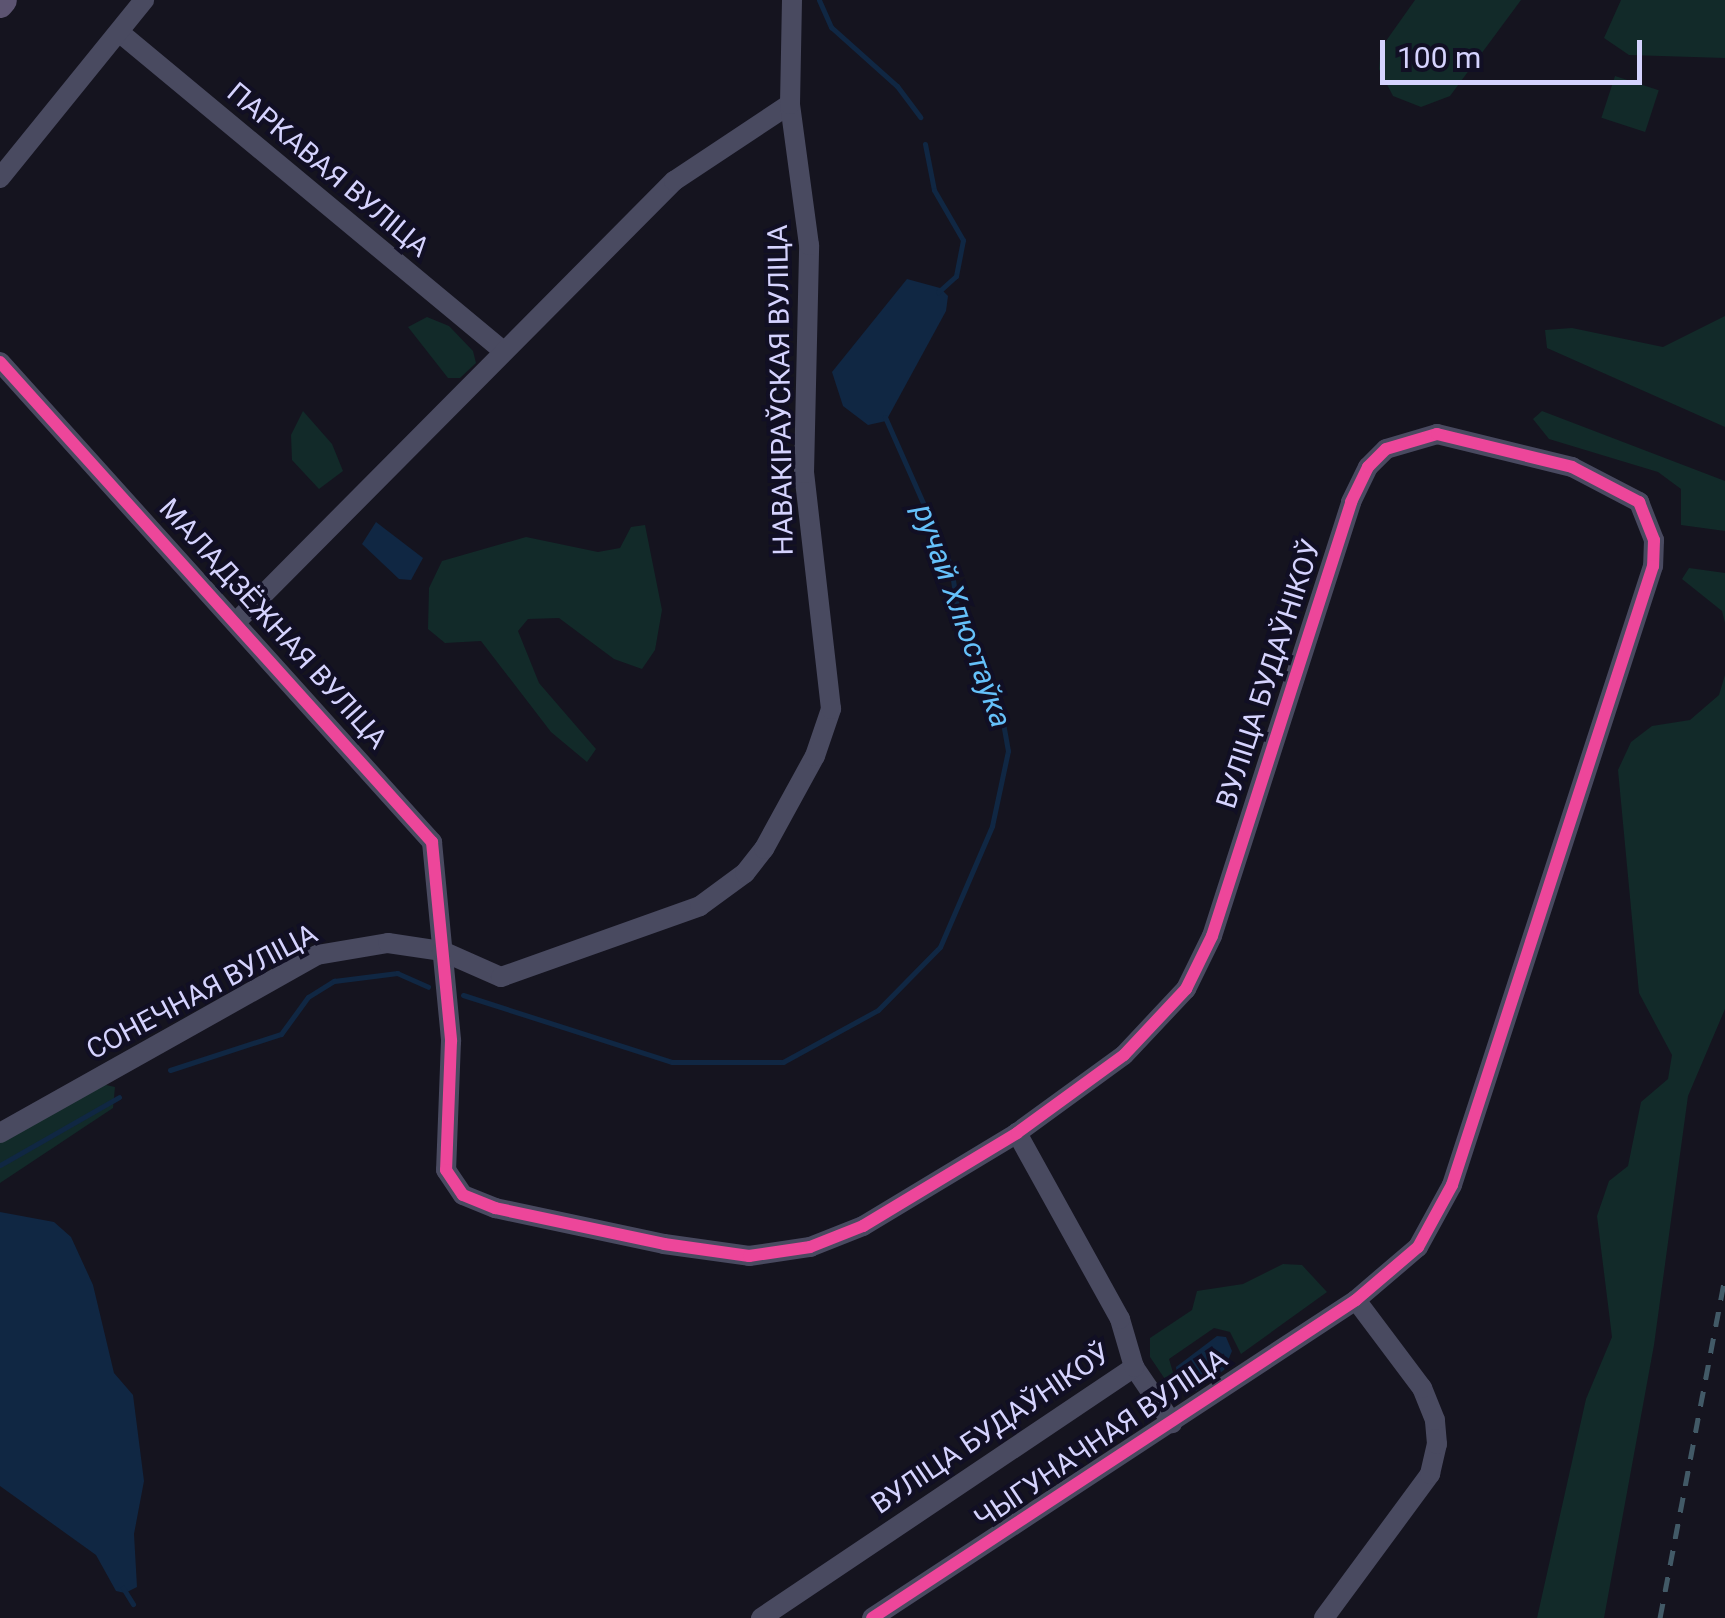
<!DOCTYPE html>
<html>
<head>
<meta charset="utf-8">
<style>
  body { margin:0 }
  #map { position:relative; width:1725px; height:1618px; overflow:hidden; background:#15141f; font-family:Roboto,sans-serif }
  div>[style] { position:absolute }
  .green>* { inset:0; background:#122a29; transform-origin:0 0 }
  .water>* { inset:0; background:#102743 }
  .stream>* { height:5px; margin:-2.5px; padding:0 2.5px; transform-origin:2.5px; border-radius:2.5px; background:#102743 }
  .minor>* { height:20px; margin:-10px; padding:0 10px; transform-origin:10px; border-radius:10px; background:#494a60 }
  .major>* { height:25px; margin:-12.5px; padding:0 12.5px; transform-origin:12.5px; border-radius:12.5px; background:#5c5471 }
  .rail>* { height:5px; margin-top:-2.5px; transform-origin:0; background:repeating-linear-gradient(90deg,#425a67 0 15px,transparent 0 27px) }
  .cycleway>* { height:12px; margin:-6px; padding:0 6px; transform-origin:6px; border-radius:6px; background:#ed469a }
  span { translate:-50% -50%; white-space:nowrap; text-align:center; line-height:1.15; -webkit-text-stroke:8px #110f24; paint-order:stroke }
  .street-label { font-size:28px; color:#d5d3fe }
  .water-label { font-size:30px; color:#65c1fa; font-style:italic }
  .scale { position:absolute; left:1380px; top:40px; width:262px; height:45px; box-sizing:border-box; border:5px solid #d5d3fe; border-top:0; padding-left:12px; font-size:30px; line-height:35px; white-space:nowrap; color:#d5d3fe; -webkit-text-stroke:8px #110f24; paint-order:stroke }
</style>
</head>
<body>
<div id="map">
  <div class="green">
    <i style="clip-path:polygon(1415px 0,1521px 0,1450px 96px,1421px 107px,1393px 96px,1379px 69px,1381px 48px)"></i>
    <i style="clip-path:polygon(1621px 0,1725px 0,1725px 58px,1629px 55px,1604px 38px)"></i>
    <i style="left:1615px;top:76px;width:46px;height:44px;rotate:18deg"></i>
    <i style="clip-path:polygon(1725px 316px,1725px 427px,1547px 348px,1545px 330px,1572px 328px,1663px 347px)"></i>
    <i style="clip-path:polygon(427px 317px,449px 326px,473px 351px,476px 363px,460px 378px,448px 378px,408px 327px)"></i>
    <i style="clip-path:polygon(303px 411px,332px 444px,343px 471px,319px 489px,292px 460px,291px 435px)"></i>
    <i style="clip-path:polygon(1542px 411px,1725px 481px,1725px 531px,1681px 525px,1681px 489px,1658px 472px,1549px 439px,1533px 419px)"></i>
    <i style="clip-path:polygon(645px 525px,662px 610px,655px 650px,642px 669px,614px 659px,559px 618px,528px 619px,518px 631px,539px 683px,596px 749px,587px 762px,551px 732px,481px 641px,445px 643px,428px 629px,429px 588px,442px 561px,526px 537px,598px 552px,620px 548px,631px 527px)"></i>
    <i style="clip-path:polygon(1689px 568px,1725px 573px,1725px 623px,1722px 611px,1682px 579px)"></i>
    <i style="clip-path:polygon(1725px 675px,1725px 1009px,1688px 1096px,1654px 1345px,1604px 1618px,1537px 1618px,1586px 1399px,1612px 1337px,1597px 1216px,1609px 1181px,1628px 1166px,1641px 1102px,1668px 1079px,1672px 1055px,1639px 993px,1618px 770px,1631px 742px,1652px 726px,1690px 720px,1719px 695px)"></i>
    <i style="clip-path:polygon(102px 1084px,115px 1087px,113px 1108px,0 1183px,0 1140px)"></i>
    <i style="clip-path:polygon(1283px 1264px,1302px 1265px,1327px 1292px,1241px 1354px,1230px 1332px,1214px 1328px,1169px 1359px,1177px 1386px,1171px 1388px,1150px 1357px,1150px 1338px,1192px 1310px,1197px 1291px,1243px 1284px)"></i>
  </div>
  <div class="water">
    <i style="clip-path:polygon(907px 279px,940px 288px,948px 296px,946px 311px,886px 421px,868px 425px,843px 406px,832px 372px)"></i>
    <i style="clip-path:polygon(376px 522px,423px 558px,411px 580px,399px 579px,362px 544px)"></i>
    <i style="clip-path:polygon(0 1212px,54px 1222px,71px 1237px,93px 1285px,114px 1373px,133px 1395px,144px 1481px,134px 1534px,137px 1587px,125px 1593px,116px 1591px,96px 1555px,0 1486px)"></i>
    <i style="clip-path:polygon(1217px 1336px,1226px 1337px,1232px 1351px,1224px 1370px,1196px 1391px,1178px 1382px,1176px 1367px)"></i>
  </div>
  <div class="stream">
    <i style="left:819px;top:0;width:30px;rotate:66deg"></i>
    <i style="left:831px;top:27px;width:89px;rotate:41.8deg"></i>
    <i style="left:897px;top:86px;width:39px;rotate:53deg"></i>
    <i style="left:925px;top:144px;width:47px;rotate:78.9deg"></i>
    <i style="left:934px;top:190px;width:58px;rotate:59.9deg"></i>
    <i style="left:963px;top:240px;width:37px;rotate:101deg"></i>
    <i style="left:956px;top:276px;width:24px;rotate:138deg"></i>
    <i style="left:463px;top:995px;width:219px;rotate:17.8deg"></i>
    <i style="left:672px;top:1062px;width:111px"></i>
    <i style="left:783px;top:1062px;width:108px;rotate:-28.7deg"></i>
    <i style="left:878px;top:1010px;width:88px;rotate:-45.5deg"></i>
    <i style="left:940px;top:947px;width:132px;rotate:-66.7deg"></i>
    <i style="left:992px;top:826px;width:77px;rotate:-78deg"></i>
    <i style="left:1008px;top:751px;width:39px;rotate:-100deg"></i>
    <i style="left:1001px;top:713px;width:108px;rotate:-113.5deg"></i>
    <i style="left:958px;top:614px;width:49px;rotate:-98.3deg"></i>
    <i style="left:951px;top:566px;width:163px;rotate:-113.9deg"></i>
    <i style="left:170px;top:1070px;width:117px;rotate:-18deg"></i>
    <i style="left:281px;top:1034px;width:46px;rotate:-53.9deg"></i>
    <i style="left:308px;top:997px;width:31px;rotate:-32deg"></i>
    <i style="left:334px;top:981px;width:64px;rotate:-7.2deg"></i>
    <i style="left:397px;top:973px;width:34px;rotate:24deg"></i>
    <i style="left:0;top:1165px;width:137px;rotate:-29.7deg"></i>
    <i style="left:123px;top:1588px;width:19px;rotate:58deg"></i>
  </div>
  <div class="minor">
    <i style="left:119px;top:32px;width:498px;rotate:39.7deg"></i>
    <i style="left:0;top:178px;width:229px;rotate:-51deg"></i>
    <i style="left:0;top:362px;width:646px;rotate:48.01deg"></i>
    <i style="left:432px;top:842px;width:200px;rotate:84.5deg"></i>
    <i style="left:451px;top:1041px;width:129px;rotate:92.2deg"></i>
    <i style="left:446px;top:1170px;width:30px;rotate:56deg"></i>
    <i style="left:463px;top:1195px;width:35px;rotate:22deg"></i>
    <i style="left:495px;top:1208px;width:173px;rotate:12deg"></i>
    <i style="left:664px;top:1244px;width:86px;rotate:8deg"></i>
    <i style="left:749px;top:1256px;width:62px;rotate:-8.4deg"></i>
    <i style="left:810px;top:1247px;width:57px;rotate:-21.6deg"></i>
    <i style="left:863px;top:1226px;width:180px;rotate:-31.1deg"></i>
    <i style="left:1017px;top:1133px;width:132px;rotate:-36.1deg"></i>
    <i style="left:1124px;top:1055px;width:91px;rotate:-46.8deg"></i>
    <i style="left:1186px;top:989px;width:59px;rotate:-63.9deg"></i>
    <i style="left:1212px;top:936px;width:456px;rotate:-72.2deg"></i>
    <i style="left:1351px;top:502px;width:39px;rotate:-64deg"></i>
    <i style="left:1368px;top:467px;width:25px;rotate:-45deg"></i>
    <i style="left:1386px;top:449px;width:53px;rotate:-16.4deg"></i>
    <i style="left:1437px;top:434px;width:139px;rotate:13.7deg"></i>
    <i style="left:1572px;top:467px;width:76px;rotate:27.6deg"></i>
    <i style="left:1639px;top:502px;width:41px;rotate:68.5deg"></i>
    <i style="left:1654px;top:540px;width:26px;rotate:92deg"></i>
    <i style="left:1653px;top:566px;width:651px;rotate:107.99deg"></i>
    <i style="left:1452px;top:1185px;width:71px;rotate:118.7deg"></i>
    <i style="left:1418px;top:1247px;width:82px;rotate:139.5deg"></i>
    <i style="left:1356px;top:1300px;width:579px;rotate:146.69deg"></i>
    <i style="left:236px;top:622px;width:622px;rotate:-45.2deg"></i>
    <i style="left:674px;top:181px;width:139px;rotate:-33.6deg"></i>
    <i style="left:0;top:1133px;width:364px;rotate:-29.3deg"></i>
    <i style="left:317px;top:955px;width:72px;rotate:-9.6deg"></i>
    <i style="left:388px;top:943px;width:55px;rotate:8.4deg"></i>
    <i style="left:442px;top:951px;width:64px;rotate:23.8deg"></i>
    <i style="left:501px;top:977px;width:211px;rotate:-19.6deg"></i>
    <i style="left:700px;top:906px;width:56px;rotate:-36.3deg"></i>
    <i style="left:745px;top:873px;width:31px;rotate:-52deg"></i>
    <i style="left:764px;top:849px;width:106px;rotate:-61.3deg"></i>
    <i style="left:815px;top:756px;width:50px;rotate:-71.2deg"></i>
    <i style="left:831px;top:709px;width:238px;rotate:-96.5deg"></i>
    <i style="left:804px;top:473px;width:228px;rotate:-88.7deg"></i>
    <i style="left:809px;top:245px;width:142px;rotate:-97.7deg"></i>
    <i style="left:790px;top:104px;width:104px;rotate:-88.9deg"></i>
    <i style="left:1134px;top:1367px;width:68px;rotate:55.8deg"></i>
    <i style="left:761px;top:1618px;width:450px;rotate:-33.9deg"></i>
    <i style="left:1134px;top:1367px;width:50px;rotate:-106.3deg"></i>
    <i style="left:1120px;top:1319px;width:213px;rotate:-119deg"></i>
    <i style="left:1324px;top:1618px;width:179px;rotate:-53.6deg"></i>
    <i style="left:1430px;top:1474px;width:31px;rotate:-77deg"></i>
    <i style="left:1437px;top:1444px;width:24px;rotate:-95deg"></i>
    <i style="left:1435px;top:1420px;width:35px;rotate:-112deg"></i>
    <i style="left:1422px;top:1388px;width:110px;rotate:-126.9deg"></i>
  </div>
  <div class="major">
    <i style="left:0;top:5px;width:6px;rotate:-51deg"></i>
  </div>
  <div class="rail">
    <i style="left:1660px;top:1618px;width:348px;rotate:-79.2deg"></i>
  </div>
  <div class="cycleway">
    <i style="left:0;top:362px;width:646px;rotate:48.01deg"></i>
    <i style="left:432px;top:842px;width:200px;rotate:84.5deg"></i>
    <i style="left:451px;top:1041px;width:129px;rotate:92.2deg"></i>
    <i style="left:446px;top:1170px;width:30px;rotate:56deg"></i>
    <i style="left:463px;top:1195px;width:35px;rotate:22deg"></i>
    <i style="left:495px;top:1208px;width:173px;rotate:12deg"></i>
    <i style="left:664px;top:1244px;width:86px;rotate:8deg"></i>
    <i style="left:749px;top:1256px;width:62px;rotate:-8.4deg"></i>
    <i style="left:810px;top:1247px;width:57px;rotate:-21.6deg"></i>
    <i style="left:863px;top:1226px;width:180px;rotate:-31.1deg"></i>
    <i style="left:1017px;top:1133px;width:132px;rotate:-36.1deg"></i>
    <i style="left:1124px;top:1055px;width:91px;rotate:-46.8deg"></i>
    <i style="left:1186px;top:989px;width:59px;rotate:-63.9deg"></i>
    <i style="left:1212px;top:936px;width:456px;rotate:-72.2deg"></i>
    <i style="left:1351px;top:502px;width:39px;rotate:-64deg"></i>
    <i style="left:1368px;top:467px;width:25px;rotate:-45deg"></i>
    <i style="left:1386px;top:449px;width:53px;rotate:-16.4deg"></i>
    <i style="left:1437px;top:434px;width:139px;rotate:13.7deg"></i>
    <i style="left:1572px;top:467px;width:76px;rotate:27.6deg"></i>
    <i style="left:1639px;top:502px;width:41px;rotate:68.5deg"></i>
    <i style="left:1654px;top:540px;width:26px;rotate:92deg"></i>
    <i style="left:1653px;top:566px;width:651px;rotate:107.99deg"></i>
    <i style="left:1452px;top:1185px;width:71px;rotate:118.7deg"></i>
    <i style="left:1418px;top:1247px;width:82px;rotate:139.5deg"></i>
    <i style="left:1356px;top:1300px;width:579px;rotate:146.69deg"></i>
  </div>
  <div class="street-label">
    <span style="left:328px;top:170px;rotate:40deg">ПАРКАВАЯ ВУЛІЦА</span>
    <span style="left:781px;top:390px;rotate:-91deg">НАВАКІРАЎСКАЯ ВУЛІЦА</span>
    <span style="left:273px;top:624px;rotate:48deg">МАЛАДЗЁЖНАЯ ВУЛІЦА</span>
    <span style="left:1269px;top:674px;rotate:-72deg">ВУЛІЦА БУДАЎНІКОЎ</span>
    <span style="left:202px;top:992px;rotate:-28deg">СОНЕЧНАЯ ВУЛІЦА</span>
    <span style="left:991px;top:1429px;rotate:-34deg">ВУЛІЦА БУДАЎНІКОЎ</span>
    <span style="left:1101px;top:1439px;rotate:-34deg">ЧЫГУНАЧНАЯ ВУЛІЦА</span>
  </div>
  <div class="water-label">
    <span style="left:962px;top:616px;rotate:70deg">ручай Хлюстаўка</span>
  </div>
  <div class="scale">100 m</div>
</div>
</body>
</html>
